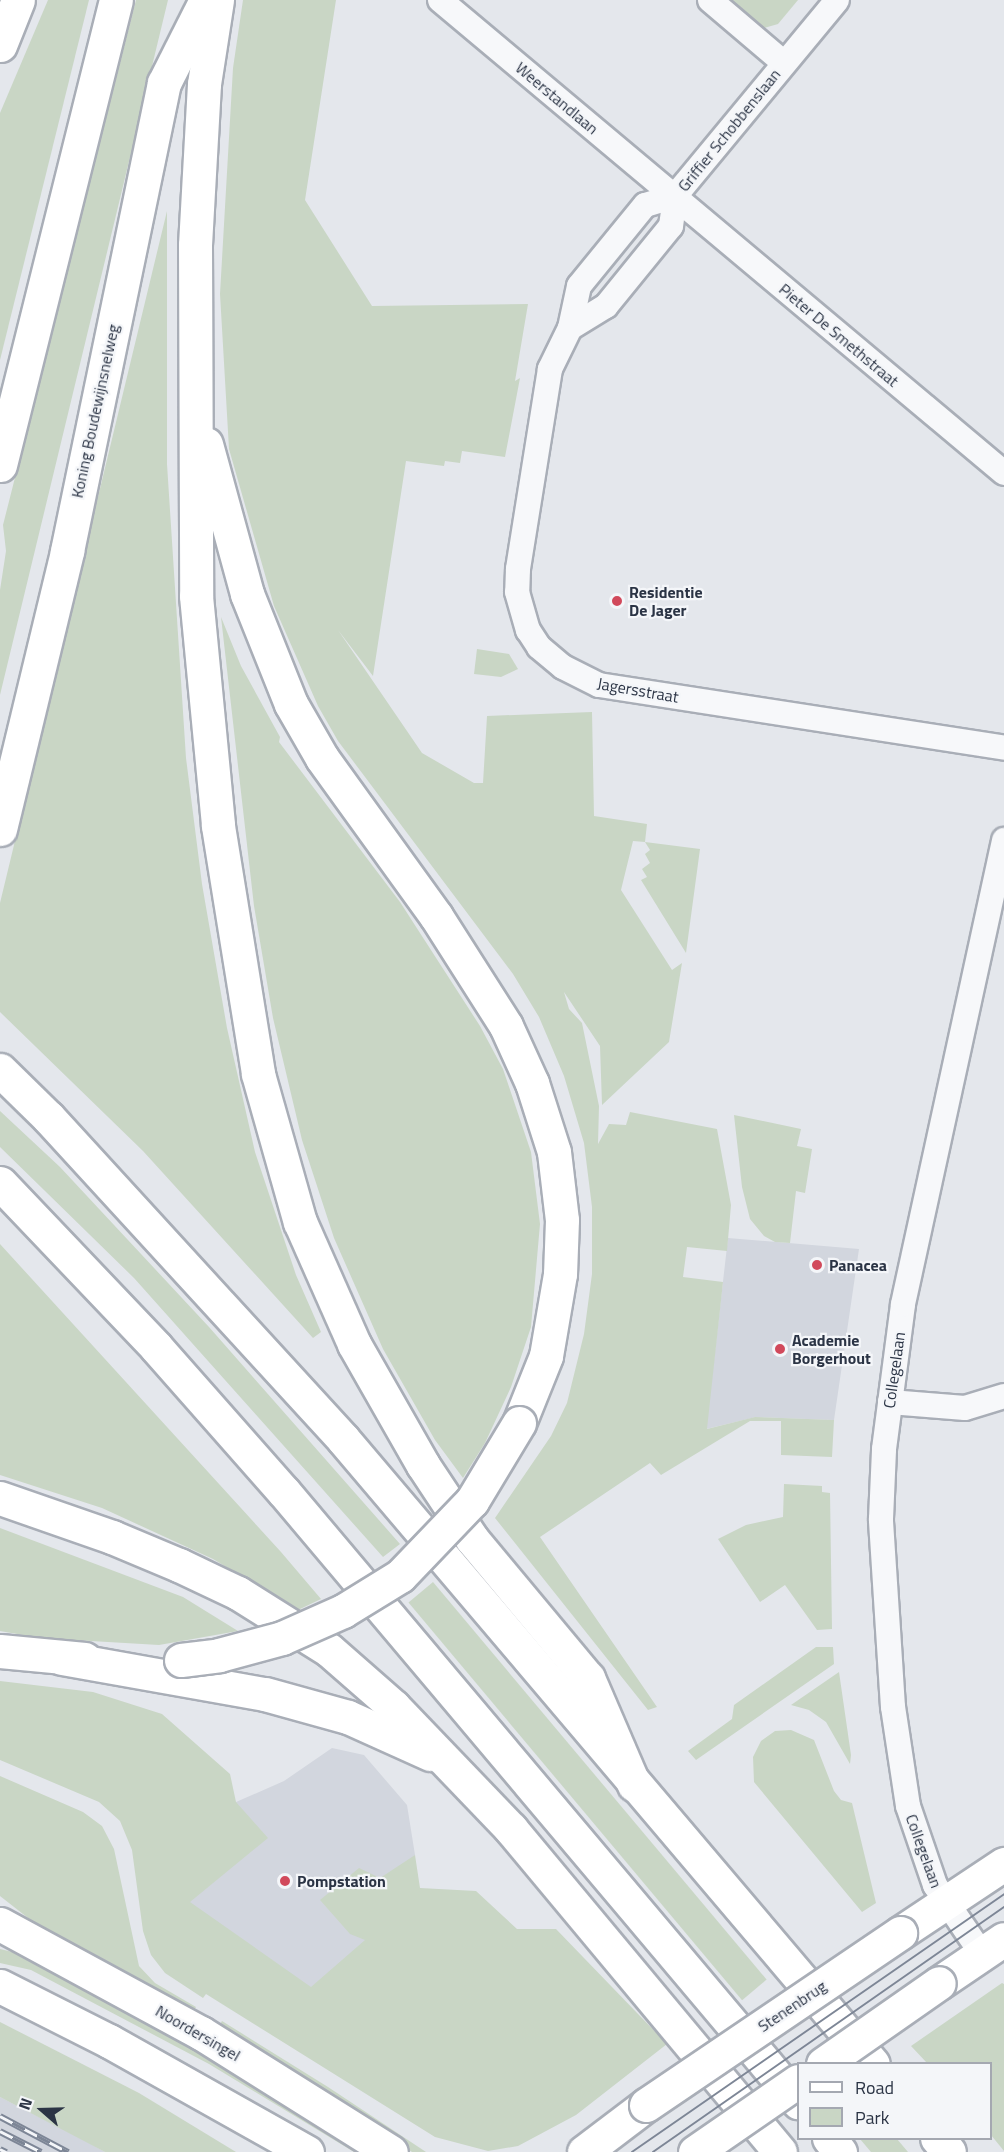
<!DOCTYPE html>
<html>
<head>
<meta charset="utf-8">
<style>
  body { margin:0 }
  #map { position:relative; width:1004px; height:2152px; overflow:hidden; background:#e4e7ec; font-family:"Titillium Web",sans-serif }
  div>[style] { position:absolute }
  .built>* { inset:0; background:#d2d6de }
  .green>* { inset:0; background:#c9d6c5; transform-origin:0 0 }
  .roads { filter:drop-shadow(2px 0 #a9aeb7) drop-shadow(-2px 0 #a9aeb7) drop-shadow(0 2px #a9aeb7) drop-shadow(0 -2px #a9aeb7) }
  .street>* { height:24px; margin:-12px; padding:0 12px; transform-origin:12px; border-radius:12px; background:#f7f8fa }
  .secondary>* { height:33px; margin:-16.5px; padding:0 16.5px; transform-origin:16.5px; border-radius:16.5px; background:#fff }
  .primary>* { height:33px; margin:-16.5px; padding:0 16.5px; transform-origin:16.5px; border-radius:16.5px; background:#fff }
  .highway>* { height:33px; margin:-16.5px; padding:0 16.5px; transform-origin:16.5px; border-radius:16.5px; background:#fff }
  .tram>* { height:1.5px; margin:-0.75px; padding:0 0.75px; transform-origin:0.75px; border-radius:0.75px; background:#7d8696 }
  .rail>* { height:7px; margin-top:-3.5px; transform-origin:0; background:repeating-linear-gradient(90deg,#f4f6f9 0 14px,#7d8696 0 28px); box-sizing:border-box; border-block:2px solid #7d8696 }
  .bridges { filter:drop-shadow(2px 0 #a9aeb7) drop-shadow(-2px 0 #a9aeb7) drop-shadow(0 2px #a9aeb7) drop-shadow(0 -2px #a9aeb7) }
  .secondary-bridge>* { height:33px; margin:-16.5px; padding:0 16.5px; transform-origin:16.5px; border-radius:16.5px; background:#fff }
  .highway-bridge>* { height:33px; margin:-16.5px; padding:0 16.5px; transform-origin:16.5px; border-radius:16.5px; background:#fff }
  .dots>* { width:16px; height:16px; translate:-50% -50%; box-sizing:border-box; border:3px solid #f4f6f9; border-radius:50% }
  span { translate:-50% -50%; white-space:nowrap; text-align:center; line-height:1.15; -webkit-text-stroke:4.5px #f4f6f9; paint-order:stroke }
  .street-label { font-size:16px; color:#2b3445 }
  .poi-label { font-size:16px; color:#2b3445; font-weight:700 }
  .left { translate:0 -50%; text-align:left }
  .legend { position:absolute; left:797px; top:2062px; width:195px; height:78px; box-sizing:border-box; background:#f4f6f9; border:2px solid #a4a8b1; margin:0; padding:8px 10px; list-style:none; font-size:18px; color:#2b3445 }
  .legend li { display:flex; align-items:center; gap:12px; height:30px }
  .legend b { width:30px; border:2px solid #a4a8b1 }
  .north { position:absolute; left:12px; top:2080px; width:60px; height:60px; -webkit-text-stroke:4px #f4f6f9; paint-order:stroke; rotate:290deg; font-size:16px; font-weight:700; line-height:24px; text-align:center; color:#2b3445 }
  .north::after { content:''; display:block; margin:auto; width:21px; height:27px; background:#2b3445; clip-path:polygon(50% 0,100% 100%,50% 72%,0 100%) }
</style>
</head>
<body>
<div id="map">
  <div class="built">
    <i style="clip-path:polygon(728px 1238px,859px 1249px,834px 1420px,756px 1417px,706px 1429px)"></i>
    <i style="clip-path:polygon(332px 1748px,364px 1755px,407px 1805px,415px 1855px,370px 1934px,364px 1958px,307px 2004px,174px 1926px,236px 1802px,284px 1781px)"></i>
    <i style="clip-path:polygon(0 2097px,82px 2139px,105px 2152px,0 2152px)"></i>
  </div>
  <div class="green">
    <i style="clip-path:polygon(48px 0,89px 0,0 360px,0 113px)"></i>
    <i style="clip-path:polygon(136px 0,168px 0,0 695px,0 590px,6px 551px,3px 525px)"></i>
    <i style="clip-path:polygon(243px 0,336px 0,305px 200px,372px 306px,528px 304px,515px 381px,520px 378px,505px 457px,462px 451px,460px 463px,445px 461px,444px 466px,406px 461px,373px 676px,338px 630px,422px 753px,474px 783px,483px 783px,487px 716px,592px 712px,594px 816px,647px 824px,645px 842px,700px 849px,686px 953px,641px 880px,647px 877px,642px 869px,650px 863px,645px 854px,650px 850px,645px 842px,633px 841px,621px 890px,672px 970px,682px 963px,669px 1042px,602px 1105px,600px 1046px,564px 992px,569px 1009px,582px 1023px,599px 1106px,598px 1144px,609px 1124px,626px 1125px,630px 1112px,717px 1129px,731px 1205px,727px 1251px,687px 1247px,683px 1277px,723px 1282px,707px 1429px,755px 1417px,834px 1420px,832px 1457px,781px 1455px,781px 1421px,750px 1421px,661px 1475px,650px 1463px,540px 1537px,657px 1707px,648px 1710px,495px 1518px,551px 1436px,567px 1403px,584px 1334px,592px 1274px,592px 1207px,584px 1143px,564px 1076px,539px 1017px,513px 974px,338px 741px,318px 706px,274px 606px,229px 449px,220px 294px,233px 68px)"></i>
    <i style="clip-path:polygon(722px 0,798px 0,778px 24px,764px 28px)"></i>
    <i style="clip-path:polygon(167px 211px,167px 464px,186px 758px,202px 884px,227px 1028px,255px 1152px,296px 1275px,321px 1332px,313px 1338px,143px 1151px,0 1012px,0 903px)"></i>
    <i style="clip-path:polygon(221px 617px,241px 666px,280px 737px,279px 742px,400px 902px,480px 1026px,503px 1069px,531px 1152px,540px 1224px,531px 1327px,511px 1387px,485px 1443px,463px 1478px,435px 1440px,383px 1349px,334px 1238px,302px 1140px,273px 1018px,254px 906px)"></i>
    <i style="clip-path:polygon(477px 649px,509px 654px,518px 669px,501px 677px,474px 674px)"></i>
    <i style="clip-path:polygon(0 1111px,60px 1167px,209px 1327px,400px 1544px,383px 1557px,134px 1278px,0 1147px)"></i>
    <i style="clip-path:polygon(734px 1115px,801px 1129px,797px 1146px,812px 1149px,805px 1193px,796px 1191px,790px 1243px,775px 1242px,764px 1236px,750px 1219px,742px 1187px)"></i>
    <i style="clip-path:polygon(0 1244px,281px 1552px,321px 1599px,298px 1610px,213px 1559px,102px 1508px,0 1475px)"></i>
    <i style="clip-path:polygon(784px 1484px,822px 1486px,822px 1492px,830px 1493px,832px 1629px,817px 1630px,785px 1585px,760px 1602px,718px 1539px,746px 1525px,783px 1517px)"></i>
    <i style="clip-path:polygon(0 1528px,183px 1597px,238px 1631px,159px 1645px,40px 1638px,0 1631px)"></i>
    <i style="left:433px;top:1582px;width:519px;height:32px;rotate:50deg"></i>
    <i style="clip-path:polygon(816px 1647px,833px 1647px,834px 1664px,696px 1760px,688px 1751px,732px 1719px,734px 1705px)"></i>
    <i style="clip-path:polygon(839px 1672px,851px 1755px,850px 1764px,826px 1722px,809px 1710px,791px 1705px)"></i>
    <i style="clip-path:polygon(0 1681px,93px 1692px,162px 1714px,230px 1774px,236px 1802px,268px 1838px,190px 1902px,311px 1987px,365px 1940px,350px 1934px,320px 1900px,359px 1868px,380px 1878px,415px 1855px,420px 1888px,476px 1891px,517px 1929px,556px 1929px,667px 2044px,576px 2115px,518px 2146px,488px 2151px,435px 2137px,206px 1994px,203px 1998px,165px 1973px,151px 1955px,143px 1931px,132px 1850px,120px 1821px,99px 1802px,0 1760px)"></i>
    <i style="clip-path:polygon(791px 1730px,814px 1740px,834px 1791px,841px 1800px,852px 1803px,876px 1903px,862px 1912px,754px 1782px,753px 1757px,761px 1741px,775px 1731px)"></i>
    <i style="clip-path:polygon(0 1776px,83px 1812px,102px 1826px,114px 1849px,139px 1966px,155px 1983px,196px 2007px,192px 2014px,46px 1932px,0 1896px)"></i>
    <i style="clip-path:polygon(0 1949px,21px 1954px,148px 2021px,366px 2152px,354px 2152px,209px 2064px,31px 1970px,0 1963px)"></i>
    <i style="clip-path:polygon(1002px 1983px,1004px 1984px,1004px 2151px,991px 2135px,990px 2064px,927px 2063px,911px 2046px)"></i>
    <i style="clip-path:polygon(222px 2021px,328px 2087px,426px 2152px,412px 2152px,217px 2029px)"></i>
    <i style="clip-path:polygon(0 2022px,139px 2093px,236px 2152px,105px 2152px,0 2097px)"></i>
    <i style="clip-path:polygon(860px 2139px,897px 2139px,908px 2152px,871px 2152px)"></i>
  </div>
  <div class="roads">
    <div class="street">
      <i style="left:440px;top:0;width:736px;rotate:39.98deg"></i>
      <i style="left:710px;top:0;width:97px;rotate:40.4deg"></i>
      <i style="left:675px;top:196px;width:31px;rotate:163deg"></i>
      <i style="left:645px;top:205px;width:104px;rotate:129.2deg"></i>
      <i style="left:579px;top:286px;width:43px;rotate:102.1deg"></i>
      <i style="left:570px;top:328px;width:46px;rotate:116deg"></i>
      <i style="left:550px;top:369px;width:203px;rotate:99.1deg"></i>
      <i style="left:518px;top:569px;width:23px;rotate:92deg"></i>
      <i style="left:517px;top:592px;width:40px;rotate:74deg"></i>
      <i style="left:528px;top:630px;width:20px;rotate:57deg"></i>
      <i style="left:539px;top:647px;width:31px;rotate:40deg"></i>
      <i style="left:563px;top:667px;width:40px;rotate:26.6deg"></i>
      <i style="left:599px;top:685px;width:410px;rotate:8.8deg"></i>
      <i style="left:570px;top:328px;width:42px;rotate:-31.4deg"></i>
      <i style="left:606px;top:306px;width:103px;rotate:-50.9deg"></i>
      <i style="left:671px;top:226px;width:30px;rotate:-82deg"></i>
      <i style="left:675px;top:196px;width:254px;rotate:-50.4deg"></i>
      <i style="left:890px;top:1402px;width:75px;rotate:4.6deg"></i>
      <i style="left:965px;top:1408px;width:41px;rotate:-17.1deg"></i>
      <i style="left:982px;top:1954px;width:83px;rotate:-124.3deg"></i>
      <i style="left:935px;top:1885px;width:83px;rotate:-108.9deg"></i>
      <i style="left:908px;top:1806px;width:100px;rotate:-98.6deg"></i>
      <i style="left:893px;top:1707px;width:188px;rotate:-93.7deg"></i>
      <i style="left:881px;top:1519px;width:70px;rotate:-87.5deg"></i>
      <i style="left:884px;top:1449px;width:146px;rotate:-82.5deg"></i>
      <i style="left:903px;top:1304px;width:475px;rotate:-77.7deg"></i>
    </div>
    <div class="secondary">
      <i style="left:900px;top:1933px;width:125px;rotate:-33.6deg"></i>
      <i style="left:939px;top:1983px;width:78px;rotate:-34.1deg"></i>
      <i style="left:584px;top:2152px;width:78px;rotate:-37.2deg"></i>
    </div>
    <div class="primary">
      <i style="left:0;top:1924px;width:229px;rotate:28.5deg"></i>
      <i style="left:201px;top:2033px;width:224px;rotate:32.1deg"></i>
      <i style="left:0;top:1986px;width:122px;rotate:26.8deg"></i>
      <i style="left:109px;top:2041px;width:227px;rotate:29.3deg"></i>
    </div>
    <div class="highway">
      <i style="left:217px;top:0;width:85px;rotate:98.8deg"></i>
      <i style="left:204px;top:84px;width:161px;rotate:93.2deg"></i>
      <i style="left:195px;top:245px;width:351px;rotate:89.8deg"></i>
      <i style="left:196px;top:596px;width:231px;rotate:84.5deg"></i>
      <i style="left:218px;top:826px;width:251px;rotate:80.8deg"></i>
      <i style="left:258px;top:1074px;width:154px;rotate:74.2deg"></i>
      <i style="left:300px;top:1222px;width:133px;rotate:66.1deg"></i>
      <i style="left:354px;top:1344px;width:139px;rotate:60.3deg"></i>
      <i style="left:423px;top:1465px;width:89px;rotate:56.5deg"></i>
      <i style="left:472px;top:1539px;width:181px;rotate:50.2deg"></i>
      <i style="left:588px;top:1678px;width:116px;rotate:66.7deg"></i>
      <i style="left:0;top:45px;width:48px;rotate:-68.2deg"></i>
      <i style="left:206px;top:444px;width:156px;rotate:74.7deg"></i>
      <i style="left:247px;top:594px;width:118px;rotate:68.2deg"></i>
      <i style="left:291px;top:704px;width:62px;rotate:60.1deg"></i>
      <i style="left:322px;top:758px;width:195px;rotate:54.2deg"></i>
      <i style="left:436px;top:916px;width:130px;rotate:57.5deg"></i>
      <i style="left:506px;top:1026px;width:63px;rotate:65.5deg"></i>
      <i style="left:532px;top:1083px;width:72px;rotate:72.3deg"></i>
      <i style="left:554px;top:1152px;width:68px;rotate:83.3deg"></i>
      <i style="left:562px;top:1220px;width:54px;rotate:92.1deg"></i>
      <i style="left:560px;top:1274px;width:83px;rotate:99.7deg"></i>
      <i style="left:546px;top:1356px;width:72px;rotate:111.9deg"></i>
      <i style="left:0;top:465px;width:479px;rotate:-76deg"></i>
      <i style="left:0;top:829px;width:286px;rotate:-76.4deg"></i>
      <i style="left:67px;top:551px;width:478px;rotate:-78.3deg"></i>
      <i style="left:164px;top:83px;width:93px;rotate:-63.2deg"></i>
      <i style="left:0;top:1070px;width:67px;rotate:44.4deg"></i>
      <i style="left:48px;top:1117px;width:437px;rotate:47.5deg"></i>
      <i style="left:343px;top:1439px;width:819px;rotate:49.7deg"></i>
      <i style="left:0;top:1183px;width:226px;rotate:46.4deg"></i>
      <i style="left:156px;top:1347px;width:193px;rotate:48.6deg"></i>
      <i style="left:284px;top:1492px;width:798px;rotate:49.88deg"></i>
      <i style="left:0;top:1498px;width:119px;rotate:19.2deg"></i>
      <i style="left:112px;top:1537px;width:73px;rotate:22.7deg"></i>
      <i style="left:179px;top:1565px;width:65px;rotate:25.4deg"></i>
      <i style="left:238px;top:1593px;width:107px;rotate:32.1deg"></i>
      <i style="left:329px;top:1650px;width:86px;rotate:41.2deg"></i>
      <i style="left:394px;top:1707px;width:169px;rotate:46.2deg"></i>
      <i style="left:511px;top:1829px;width:420px;rotate:50.2deg"></i>
      <i style="left:0;top:1651px;width:85px;rotate:5.4deg"></i>
      <i style="left:62px;top:1658px;width:206px;rotate:10.1deg"></i>
      <i style="left:265px;top:1694px;width:86px;rotate:15.5deg"></i>
      <i style="left:348px;top:1717px;width:90px;rotate:24.3deg"></i>
      <i style="left:829px;top:2138px;width:18px;rotate:52deg"></i>
      <i style="left:937px;top:2138px;width:18px;rotate:49deg"></i>
    </div>
  </div>
  <div class="tram">
    <i style="left:632px;top:2152px;width:453px;rotate:-34.7deg"></i>
    <i style="left:653px;top:2152px;width:428px;rotate:-34.9deg"></i>
  </div>
  <div class="rail">
    <i style="left:0;top:2116px;width:77px;rotate:27.9deg"></i>
    <i style="left:0;top:2131px;width:46px;rotate:27.1deg"></i>
    <i style="left:0;top:2149px;width:7px;rotate:27deg"></i>
  </div>
  <div class="bridges">
    <div class="secondary-bridge">
      <i style="left:823px;top:2064px;width:141px;rotate:-34.9deg"></i>
      <i style="left:646px;top:2105px;width:307px;rotate:-34.1deg"></i>
      <i style="left:695px;top:2152px;width:125px;rotate:-34.6deg"></i>
    </div>
    <div class="highway-bridge">
      <i style="left:181px;top:1660px;width:38px;rotate:-7deg"></i>
      <i style="left:219px;top:1655px;width:65px;rotate:-15.1deg"></i>
      <i style="left:282px;top:1638px;width:67px;rotate:-23.9deg"></i>
      <i style="left:343px;top:1611px;width:67px;rotate:-31.6deg"></i>
      <i style="left:400px;top:1576px;width:104px;rotate:-46.2deg"></i>
      <i style="left:472px;top:1501px;width:91px;rotate:-58.9deg"></i>
    </div>
  </div>
  <div class="dots">
    <i style="left:617px;top:601px;background:#d1495b"></i>
    <i style="left:817px;top:1265px;background:#d1495b"></i>
    <i style="left:780px;top:1349px;background:#d1495b"></i>
    <i style="left:285px;top:1881px;background:#d1495b"></i>
  </div>
  <div class="street-label">
    <span style="left:557px;top:98px;rotate:40deg">Weerstandlaan</span>
    <span style="left:729px;top:130px;rotate:-51deg">Griffier Schobbenslaan</span>
    <span style="left:839px;top:335px;rotate:40deg">Pieter De Smethstraat</span>
    <span style="left:95px;top:411px;rotate:-78deg">Koning Boudewijnsnelweg</span>
    <span style="left:638px;top:690px;rotate:10deg">Jagersstraat</span>
    <span style="left:894px;top:1370px;rotate:-82deg">Collegelaan</span>
    <span style="left:924px;top:1851px;rotate:70deg">Collegelaan</span>
    <span style="left:792px;top:2006px;rotate:-34deg">Stenenbrug</span>
    <span style="left:198px;top:2033px;rotate:30deg">Noordersingel</span>
  </div>
  <div class="poi-label">
    <span class="left" style="left:629px;top:601px">Residentie<br>De Jager</span>
    <span class="left" style="left:829px;top:1265px">Panacea</span>
    <span class="left" style="left:792px;top:1349px">Academie<br>Borgerhout</span>
    <span class="left" style="left:297px;top:1881px">Pompstation</span>
  </div>
  <ul class="legend">
  <li><b style="height:8px;background:#fff"></b>Road</li>
  <li><b style="height:16px;background:#c9d6c5"></b>Park</li>
  </ul>
  <div class="north">N</div>
</div>
</body>
</html>
